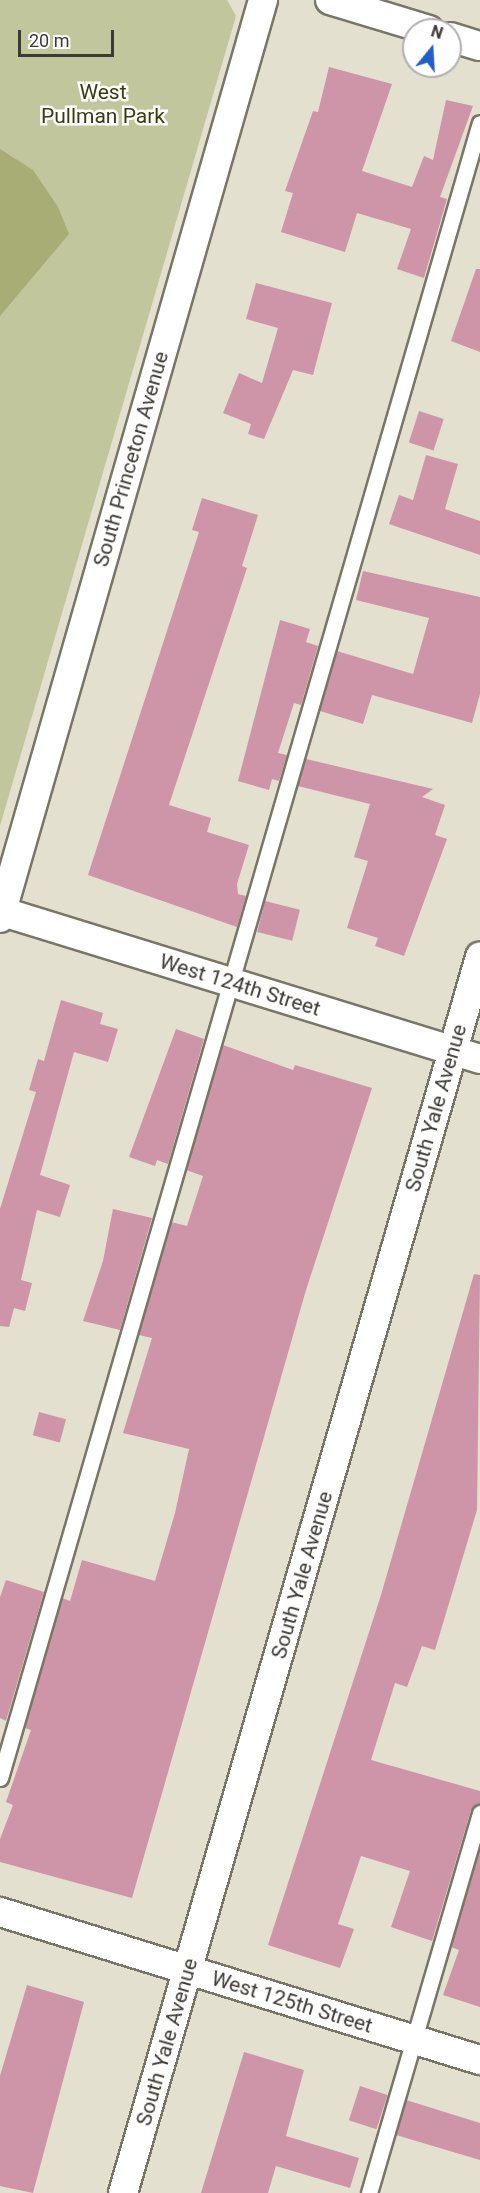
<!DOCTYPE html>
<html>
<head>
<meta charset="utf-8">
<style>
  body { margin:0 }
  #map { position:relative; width:480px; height:2193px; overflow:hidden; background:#e3e0cf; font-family:Roboto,sans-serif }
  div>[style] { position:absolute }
  .green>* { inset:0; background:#c2c69c }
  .forest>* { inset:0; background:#a8ac75 }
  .building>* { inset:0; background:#ce94a7; transform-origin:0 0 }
  .roads { filter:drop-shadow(2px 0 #797667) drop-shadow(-2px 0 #797667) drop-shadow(0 2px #797667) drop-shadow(0 -2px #797667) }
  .lane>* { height:15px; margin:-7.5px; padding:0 7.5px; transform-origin:7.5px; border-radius:7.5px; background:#fff }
  .street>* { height:28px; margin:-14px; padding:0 14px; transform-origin:14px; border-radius:14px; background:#fff }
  span { translate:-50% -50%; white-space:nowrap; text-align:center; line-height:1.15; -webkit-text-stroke:5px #fff; paint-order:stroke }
  .park-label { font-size:21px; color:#3a3b10 }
  .street-label { font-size:21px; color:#3c3a34 }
  .north { position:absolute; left:402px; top:18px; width:60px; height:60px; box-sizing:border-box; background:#fff; border:2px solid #b1b0ae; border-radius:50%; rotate:18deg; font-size:16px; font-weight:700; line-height:24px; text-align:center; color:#3c3a34 }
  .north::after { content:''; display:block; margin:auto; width:21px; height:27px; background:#215dc9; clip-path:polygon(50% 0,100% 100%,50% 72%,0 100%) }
  .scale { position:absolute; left:18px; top:30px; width:96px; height:27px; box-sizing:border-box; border:3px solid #3c3a34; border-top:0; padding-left:8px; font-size:18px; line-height:21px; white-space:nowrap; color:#3c3a34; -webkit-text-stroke:4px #fff; paint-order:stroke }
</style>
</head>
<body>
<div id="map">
  <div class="green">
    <i style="clip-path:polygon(0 0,227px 0,236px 16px,0 826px)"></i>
  </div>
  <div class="forest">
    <i style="clip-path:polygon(0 149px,33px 170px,58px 207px,69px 234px,0 316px)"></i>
  </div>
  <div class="building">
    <i style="clip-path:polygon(329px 67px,392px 84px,362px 171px,412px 187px,424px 156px,433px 160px,446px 100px,473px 106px,440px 197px,447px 199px,424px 278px,397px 269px,411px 229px,357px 213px,345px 252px,281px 232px,293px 193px,285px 191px,313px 111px,318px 112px)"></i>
    <i style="clip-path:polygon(476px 269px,480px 269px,480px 352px,451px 341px)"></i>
    <i style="clip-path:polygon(256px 283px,332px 303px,313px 375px,293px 370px,264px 439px,248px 434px,251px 424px,223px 413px,239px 373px,262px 383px,278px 328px,246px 319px)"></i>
    <i style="left:419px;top:411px;width:26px;height:33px;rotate:18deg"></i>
    <i style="clip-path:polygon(426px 455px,458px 464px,445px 509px,480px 521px,480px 555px,389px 524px,399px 495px,413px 500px)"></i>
    <i style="clip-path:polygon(202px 498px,258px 515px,242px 566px,247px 568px,169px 805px,211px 818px,207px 832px,249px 845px,237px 884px,238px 894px,246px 896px,237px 927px,88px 875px,199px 532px,192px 530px)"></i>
    <i style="clip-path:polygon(363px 571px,480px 597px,480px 694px,472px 723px,372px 695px,363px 724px,320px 711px,337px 651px,413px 674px,429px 618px,356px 600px)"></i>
    <i style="clip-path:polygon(280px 620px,310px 629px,306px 642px,318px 646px,301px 705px,294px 703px,278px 753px,287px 755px,279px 781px,272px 779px,269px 790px,238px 781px)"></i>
    <i style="clip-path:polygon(306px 759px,433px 789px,422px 797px,445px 805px,435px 835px,447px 839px,404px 956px,375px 946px,378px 938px,347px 928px,368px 861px,354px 857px,370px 804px,298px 786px)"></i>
    <i style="left:265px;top:901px;width:36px;height:32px;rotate:14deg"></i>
    <i style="clip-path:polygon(61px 1000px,103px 1013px,100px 1024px,118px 1029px,108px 1062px,74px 1052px,40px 1175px,70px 1185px,60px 1217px,37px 1210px,21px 1280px,32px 1283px,25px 1311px,14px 1308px,9px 1327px,0 1326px,0 1209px,36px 1092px,29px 1090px,38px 1059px,44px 1061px)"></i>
    <i style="clip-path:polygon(176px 1029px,204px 1039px,168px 1164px,157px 1160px,155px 1166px,129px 1157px)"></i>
    <i style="clip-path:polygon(223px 1045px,293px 1070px,295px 1065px,372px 1088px,306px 1290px,132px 1898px,0 1862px,0 1839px,13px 1805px,6px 1802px,31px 1730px,25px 1728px,62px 1598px,70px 1601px,82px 1560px,155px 1581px,175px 1513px,189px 1449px,123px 1433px,152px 1338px,139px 1335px,171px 1222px,187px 1226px,203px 1176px,186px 1170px)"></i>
    <i style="clip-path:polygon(113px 1209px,152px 1218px,120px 1330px,83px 1321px,103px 1261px)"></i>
    <i style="clip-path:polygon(474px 1274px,480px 1275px,477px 1510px,435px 1650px,422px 1646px,407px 1687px,395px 1683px,371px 1760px,480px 1791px,480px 1804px,471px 1810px,432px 1941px,391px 1927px,410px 1871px,361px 1856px,338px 1924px,354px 1929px,340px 1968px,268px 1945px,381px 1595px)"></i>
    <i style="left:39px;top:1412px;width:28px;height:24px;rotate:15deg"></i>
    <i style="clip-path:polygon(6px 1580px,44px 1592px,6px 1721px,0 1718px,0 1597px)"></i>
    <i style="clip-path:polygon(480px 1848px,480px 2007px,443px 1995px,459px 1950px,451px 1947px)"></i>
    <i style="clip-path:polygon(27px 1985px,84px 2002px,33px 2193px,0 2186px,0 2076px)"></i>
    <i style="clip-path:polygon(244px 2052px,304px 2070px,286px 2136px,359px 2158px,350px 2188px,276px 2166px,268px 2193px,201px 2193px)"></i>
    <i style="left:360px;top:2086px;width:29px;height:36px;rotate:18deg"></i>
    <i style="clip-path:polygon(406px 2100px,480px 2123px,480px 2160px,396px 2135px)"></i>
  </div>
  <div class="roads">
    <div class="lane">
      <i style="left:0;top:1778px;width:1723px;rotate:-73.83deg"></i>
      <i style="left:369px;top:2193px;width:396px;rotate:-73.7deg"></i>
    </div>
    <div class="street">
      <i style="left:330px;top:0;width:103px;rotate:16.9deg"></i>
      <i style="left:450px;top:37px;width:31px;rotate:17deg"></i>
      <i style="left:0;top:911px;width:502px;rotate:17.14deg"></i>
      <i style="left:0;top:918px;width:955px;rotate:-74.01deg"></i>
      <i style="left:0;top:1912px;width:502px;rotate:17.14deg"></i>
      <i style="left:123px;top:2193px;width:1287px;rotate:-73.89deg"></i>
    </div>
  </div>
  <div class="park-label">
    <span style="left:103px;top:104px">West<br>Pullman Park</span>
  </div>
  <div class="street-label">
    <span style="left:131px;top:459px;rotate:-74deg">South Princeton Avenue</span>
    <span style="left:240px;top:985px;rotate:17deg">West 124th Street</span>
    <span style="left:436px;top:1108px;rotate:-74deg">South Yale Avenue</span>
    <span style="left:302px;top:1575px;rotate:-74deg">South Yale Avenue</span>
    <span style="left:292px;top:2002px;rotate:17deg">West 125th Street</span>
    <span style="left:167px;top:2042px;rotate:-74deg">South Yale Avenue</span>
  </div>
  <div class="north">N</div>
  <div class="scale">20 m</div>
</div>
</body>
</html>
